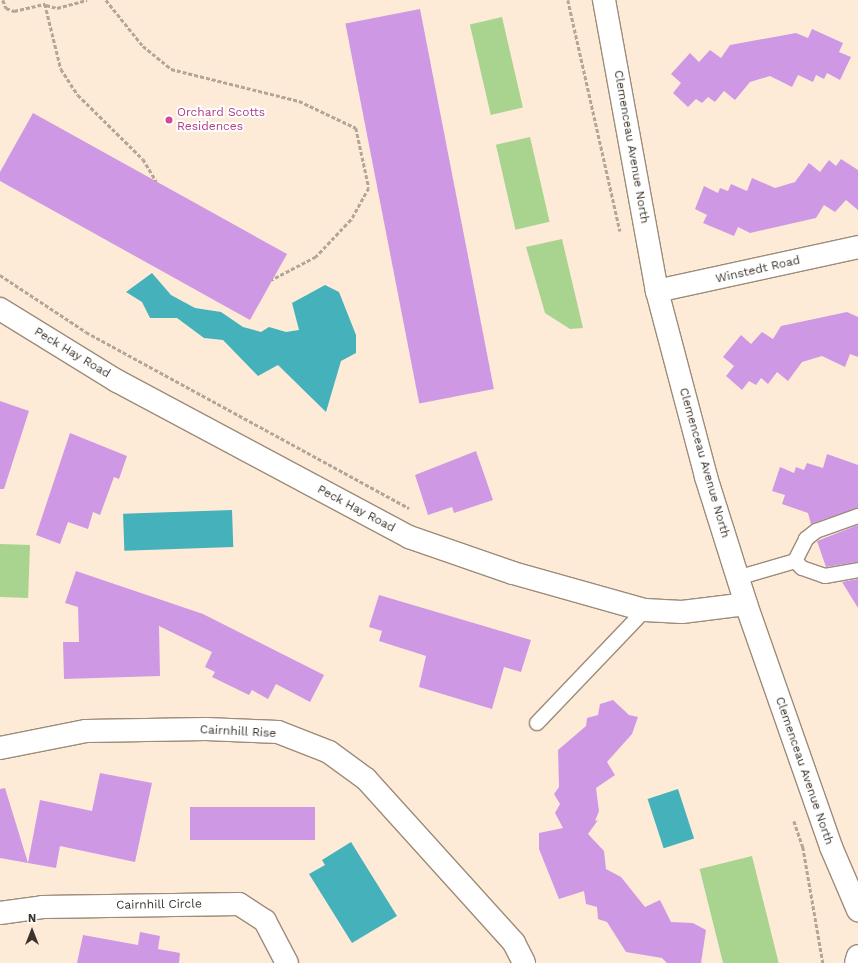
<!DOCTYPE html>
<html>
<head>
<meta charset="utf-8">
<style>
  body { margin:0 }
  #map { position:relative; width:858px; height:963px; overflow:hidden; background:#fdebd7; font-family:"Work Sans",sans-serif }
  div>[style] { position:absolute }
  .green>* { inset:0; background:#a9d48f; transform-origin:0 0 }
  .water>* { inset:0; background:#45b1ba; transform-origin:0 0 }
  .building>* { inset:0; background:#cf98e5; transform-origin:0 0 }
  .path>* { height:2.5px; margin-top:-1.25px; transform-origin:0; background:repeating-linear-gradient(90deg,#b4a697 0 4px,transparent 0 6px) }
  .roads { filter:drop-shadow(1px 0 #9d8c7a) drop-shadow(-1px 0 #9d8c7a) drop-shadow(0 1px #9d8c7a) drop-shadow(0 -1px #9d8c7a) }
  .lane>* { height:14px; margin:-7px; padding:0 7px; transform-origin:7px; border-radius:7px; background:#fff }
  .street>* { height:22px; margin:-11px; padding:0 11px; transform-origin:11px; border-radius:11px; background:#fff }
  .secondary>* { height:22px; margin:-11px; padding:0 11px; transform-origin:11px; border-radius:11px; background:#fff }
  .dots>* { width:11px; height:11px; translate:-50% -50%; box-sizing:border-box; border:2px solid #fff; border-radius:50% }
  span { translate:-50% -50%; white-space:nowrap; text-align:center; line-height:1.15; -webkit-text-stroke:4px #fff; paint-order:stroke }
  .hotel-label { font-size:12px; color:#b23c85 }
  .left { translate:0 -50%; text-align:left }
  .street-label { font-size:12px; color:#3b342c }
  .north { position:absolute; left:12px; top:911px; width:40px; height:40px; -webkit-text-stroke:3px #fff; paint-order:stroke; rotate:0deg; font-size:11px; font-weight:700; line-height:16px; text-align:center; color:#3b342c }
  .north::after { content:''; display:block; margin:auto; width:14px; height:18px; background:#3b342c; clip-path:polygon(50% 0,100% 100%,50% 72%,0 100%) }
</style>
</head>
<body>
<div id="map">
  <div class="green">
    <i style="left:502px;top:17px;width:93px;height:33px;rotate:77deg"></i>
    <i style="left:530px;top:137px;width:87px;height:35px;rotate:77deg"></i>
    <i style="clip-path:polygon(562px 239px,583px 328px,570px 329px,545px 313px,526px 247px)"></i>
    <i style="left:0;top:544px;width:30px;height:53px;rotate:2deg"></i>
    <i style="left:752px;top:856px;width:110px;height:54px;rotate:76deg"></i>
  </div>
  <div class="water">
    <i style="clip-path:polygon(152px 273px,171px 295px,195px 308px,221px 312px,243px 327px,261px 332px,269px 327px,286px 332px,299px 330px,292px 303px,325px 285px,339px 292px,356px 335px,356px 353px,341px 361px,326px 412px,278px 365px,258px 376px,223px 340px,204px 338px,177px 318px,150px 318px,142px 302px,126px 292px)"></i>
    <i style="left:232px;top:510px;width:37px;height:109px;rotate:88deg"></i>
    <i style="left:678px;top:789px;width:52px;height:32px;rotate:72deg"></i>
    <i style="clip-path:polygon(351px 842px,397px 916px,352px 943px,309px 874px,325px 865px,322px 860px)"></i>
  </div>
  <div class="building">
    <i style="left:420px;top:9px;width:387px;height:76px;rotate:79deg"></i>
    <i style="clip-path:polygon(812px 29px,843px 43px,839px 52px,851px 57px,840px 80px,827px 73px,824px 79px,816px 75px,813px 82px,798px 75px,792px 87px,770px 76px,750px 82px,735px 100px,724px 91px,715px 102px,708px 97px,702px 103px,696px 99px,688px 107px,673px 93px,681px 83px,671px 74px,690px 53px,699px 62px,710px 50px,721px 58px,730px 45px,796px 33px,808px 38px)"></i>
    <i style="clip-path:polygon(33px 113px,287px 254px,250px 320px,0 181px,0 172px)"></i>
    <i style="clip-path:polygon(841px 159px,858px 170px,858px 210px,846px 200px,835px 212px,824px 205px,816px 218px,750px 233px,738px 227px,734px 236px,703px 223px,707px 215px,695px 209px,704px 186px,718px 193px,720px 188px,728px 191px,731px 184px,747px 191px,752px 178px,775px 188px,795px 182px,809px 163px,820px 172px,829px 160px,836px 166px)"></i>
    <i style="clip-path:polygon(847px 312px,858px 317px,858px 357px,850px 354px,845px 367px,822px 356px,802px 362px,788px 381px,777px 372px,768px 384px,761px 378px,756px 385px,749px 381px,742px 390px,726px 376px,734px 366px,723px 357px,741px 335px,751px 344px,762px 332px,773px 339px,781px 326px)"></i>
    <i style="clip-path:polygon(0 401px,29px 411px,4px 489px,0 489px)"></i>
    <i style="clip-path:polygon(70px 433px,127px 456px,119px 479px,114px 477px,100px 515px,93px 512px,88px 529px,68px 522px,60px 544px,36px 535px)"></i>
    <i style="clip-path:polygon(476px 451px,493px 500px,454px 513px,452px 507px,428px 515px,415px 475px)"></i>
    <i style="clip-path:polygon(827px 454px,858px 465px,858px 508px,811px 524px,808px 513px,782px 504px,785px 495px,772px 491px,780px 467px,794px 473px,796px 467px,804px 470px,807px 463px,823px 468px)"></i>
    <i style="clip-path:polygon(858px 525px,858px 562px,826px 567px,817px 541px)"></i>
    <i style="clip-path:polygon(76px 571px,203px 614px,324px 675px,310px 702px,276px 684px,268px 699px,252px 690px,249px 695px,212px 677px,215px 672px,205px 667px,212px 652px,159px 626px,160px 676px,64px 679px,63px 642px,79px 642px,78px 607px,65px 603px)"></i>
    <i style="clip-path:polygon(858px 579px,858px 608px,842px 582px)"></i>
    <i style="clip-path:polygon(379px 595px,531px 640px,521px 672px,504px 667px,492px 709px,419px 687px,426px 656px,379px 641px,382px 631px,369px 627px)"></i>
    <i style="clip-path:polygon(613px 700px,629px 715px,638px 717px,632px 734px,607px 762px,615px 775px,596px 788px,599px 811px,595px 821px,598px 820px,588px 834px,604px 851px,606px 869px,621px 877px,645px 907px,660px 900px,671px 922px,693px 923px,706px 930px,701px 963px,667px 963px,662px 958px,626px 952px,607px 922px,598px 919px,597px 907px,586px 904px,584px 891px,559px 899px,539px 849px,539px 833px,563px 828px,555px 813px,560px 804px,554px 794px,559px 787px,558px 750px,586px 726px,587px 718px,598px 715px,600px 704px)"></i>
    <i style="clip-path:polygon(100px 773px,152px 783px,135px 862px,60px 846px,56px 868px,28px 863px,40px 800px,92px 811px)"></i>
    <i style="clip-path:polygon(5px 788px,28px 863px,0 858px,0 789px)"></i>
    <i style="left:315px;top:807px;width:33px;height:125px;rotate:90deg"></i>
    <i style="clip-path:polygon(140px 932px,160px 936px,158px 949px,180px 953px,179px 963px,77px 963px,83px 935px,138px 945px)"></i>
  </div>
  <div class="path">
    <i style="left:3px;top:0;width:9px;rotate:69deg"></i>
    <i style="left:6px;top:8px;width:9px;rotate:21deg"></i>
    <i style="left:14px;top:11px;width:32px;rotate:-13deg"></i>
    <i style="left:45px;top:4px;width:67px;rotate:76.2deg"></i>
    <i style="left:61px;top:69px;width:31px;rotate:57deg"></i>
    <i style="left:78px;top:95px;width:91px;rotate:44.6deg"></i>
    <i style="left:143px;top:159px;width:26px;rotate:59deg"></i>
    <i style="left:106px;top:0;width:59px;rotate:51.2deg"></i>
    <i style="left:143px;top:46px;width:36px;rotate:39deg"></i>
    <i style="left:171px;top:69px;width:132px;rotate:14deg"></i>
    <i style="left:299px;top:101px;width:63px;rotate:25.3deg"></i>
    <i style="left:356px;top:128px;width:61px;rotate:77.8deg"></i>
    <i style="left:369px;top:188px;width:37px;rotate:119deg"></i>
    <i style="left:351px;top:220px;width:51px;rotate:133.4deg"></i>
    <i style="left:316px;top:257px;width:50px;rotate:152.4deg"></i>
    <i style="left:568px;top:0;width:237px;rotate:77.3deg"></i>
    <i style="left:46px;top:5px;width:11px;rotate:15deg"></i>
    <i style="left:57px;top:8px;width:31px;rotate:-15deg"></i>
    <i style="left:0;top:275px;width:103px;rotate:33.5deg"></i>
    <i style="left:86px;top:332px;width:368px;rotate:28.6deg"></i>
    <i style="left:794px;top:821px;width:28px;rotate:71deg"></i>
    <i style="left:803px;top:847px;width:118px;rotate:80.2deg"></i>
  </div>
  <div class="roads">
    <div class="lane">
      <i style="left:795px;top:561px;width:10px;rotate:45deg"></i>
      <i style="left:802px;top:568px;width:24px;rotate:19deg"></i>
      <i style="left:825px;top:576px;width:34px;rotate:-10deg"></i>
      <i style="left:737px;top:578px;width:60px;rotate:-16.3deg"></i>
      <i style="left:795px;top:561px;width:25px;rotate:-63deg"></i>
      <i style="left:806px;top:539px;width:13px;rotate:-39deg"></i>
      <i style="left:816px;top:531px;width:45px;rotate:-19.7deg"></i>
      <i style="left:537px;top:723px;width:156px;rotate:-46.3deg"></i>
    </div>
    <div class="street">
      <i style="left:657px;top:291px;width:206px;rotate:-12.3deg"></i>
      <i style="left:0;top:309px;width:137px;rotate:31.6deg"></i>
      <i style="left:117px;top:381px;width:331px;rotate:28.1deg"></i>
      <i style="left:409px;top:537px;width:110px;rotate:19.1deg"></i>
      <i style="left:513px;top:573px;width:137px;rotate:15.7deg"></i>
      <i style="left:645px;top:610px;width:37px;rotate:3deg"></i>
      <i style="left:682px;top:612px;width:64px;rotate:-7.1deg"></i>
      <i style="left:0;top:748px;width:88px;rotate:-11.2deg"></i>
      <i style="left:86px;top:731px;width:120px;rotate:-1deg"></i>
      <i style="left:206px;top:729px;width:72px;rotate:2.4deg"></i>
      <i style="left:278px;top:732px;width:55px;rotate:21.4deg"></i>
      <i style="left:329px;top:752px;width:46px;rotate:36.1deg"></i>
      <i style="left:366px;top:779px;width:221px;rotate:47.9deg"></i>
      <i style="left:514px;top:943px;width:22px;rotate:63deg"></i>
      <i style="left:0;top:913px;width:43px;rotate:-7.9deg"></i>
      <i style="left:43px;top:907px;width:196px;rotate:-0.9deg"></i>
      <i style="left:239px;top:904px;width:31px;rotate:33deg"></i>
      <i style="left:265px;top:921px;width:47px;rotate:62.4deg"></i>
    </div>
    <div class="secondary">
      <i style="left:604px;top:0;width:296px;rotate:79.7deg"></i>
      <i style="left:657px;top:291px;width:192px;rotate:75.2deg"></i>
      <i style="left:706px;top:477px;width:133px;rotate:72.5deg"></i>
      <i style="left:746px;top:604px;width:257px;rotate:70.7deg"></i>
      <i style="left:831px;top:847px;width:69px;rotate:66.8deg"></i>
      <i style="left:856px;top:963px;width:7px;rotate:-74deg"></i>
    </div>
  </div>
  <div class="dots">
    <i style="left:169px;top:120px;background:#d1479c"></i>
  </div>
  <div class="hotel-label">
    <span class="left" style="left:177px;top:120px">Orchard Scotts<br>Residences</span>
  </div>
  <div class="street-label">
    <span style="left:631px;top:147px;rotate:80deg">Clemenceau Avenue North</span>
    <span style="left:758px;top:270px;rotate:-13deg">Winstedt Road</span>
    <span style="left:72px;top:353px;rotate:31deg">Peck Hay Road</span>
    <span style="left:704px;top:463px;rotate:74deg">Clemenceau Avenue North</span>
    <span style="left:356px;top:509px;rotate:28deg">Peck Hay Road</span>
    <span style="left:238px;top:732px;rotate:3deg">Cairnhill Rise</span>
    <span style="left:804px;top:771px;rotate:71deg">Clemenceau Avenue North</span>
    <span style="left:159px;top:905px;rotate:-1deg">Cairnhill Circle</span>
  </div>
  <div class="north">N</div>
</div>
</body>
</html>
